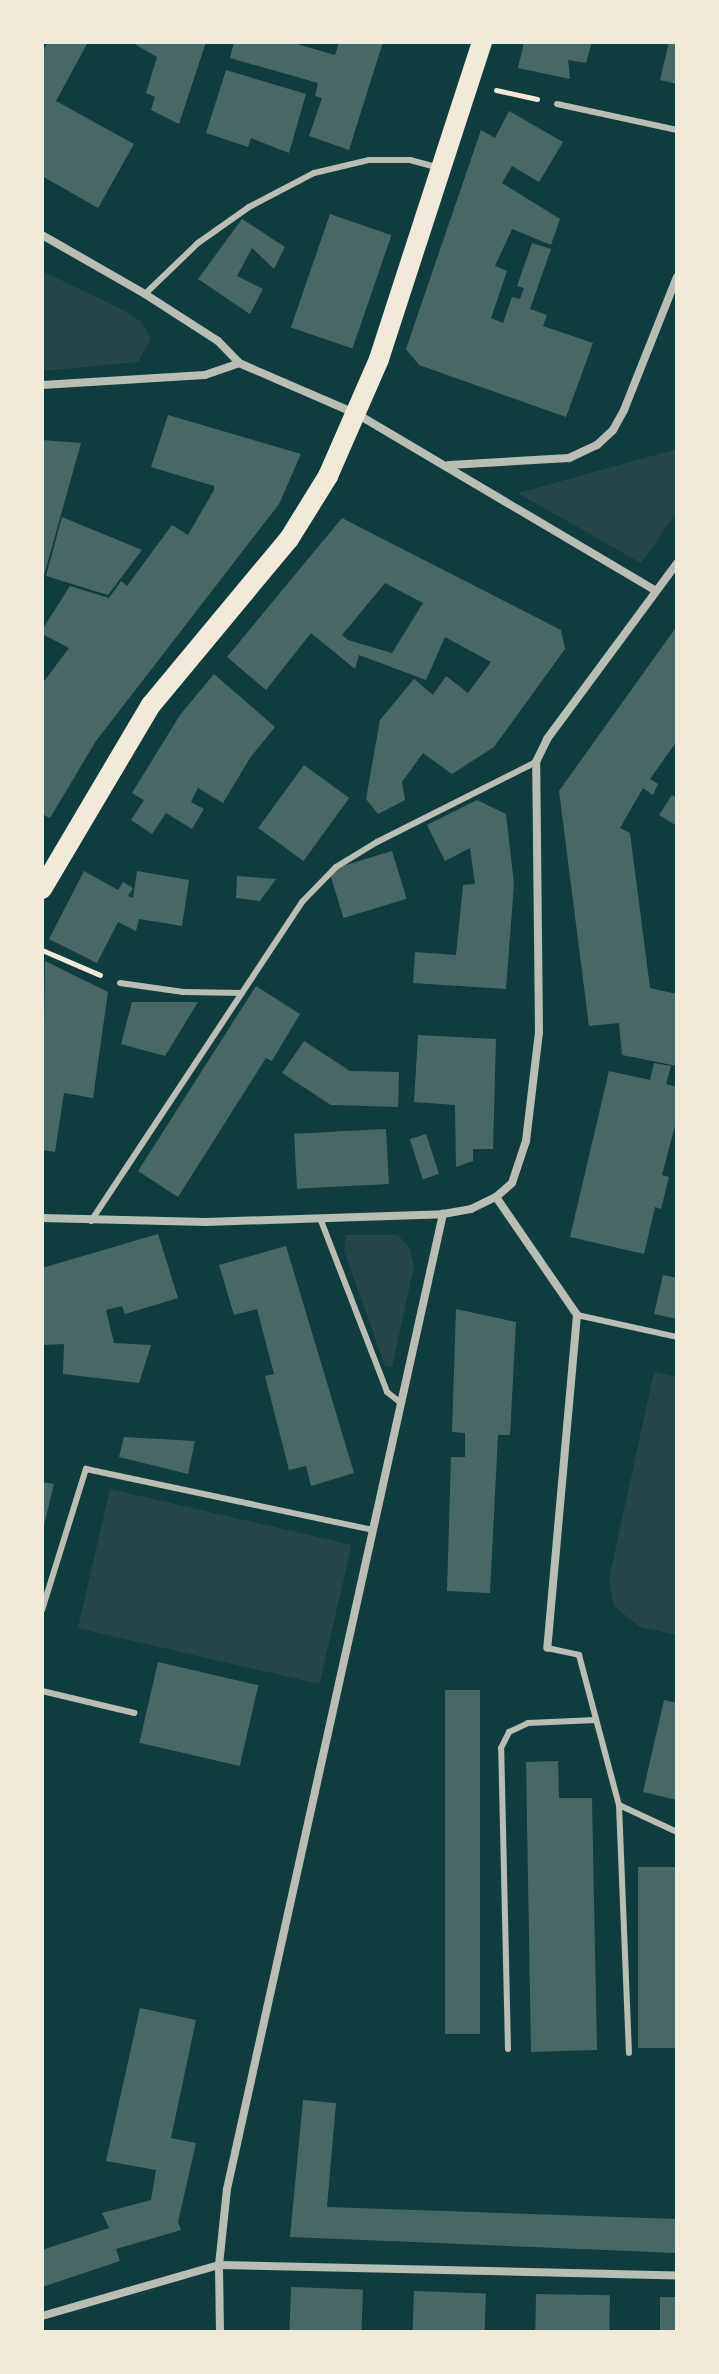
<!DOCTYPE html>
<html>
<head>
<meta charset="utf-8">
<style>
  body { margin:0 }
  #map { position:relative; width:719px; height:2374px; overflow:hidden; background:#0f3d3e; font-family:"Public Sans",sans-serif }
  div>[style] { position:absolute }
  .green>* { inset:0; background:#244646; transform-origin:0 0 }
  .building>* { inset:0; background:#486865; transform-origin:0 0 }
  .path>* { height:5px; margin:-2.5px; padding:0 2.5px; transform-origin:2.5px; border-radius:2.5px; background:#f1e9da }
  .service>* { height:6px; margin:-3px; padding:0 3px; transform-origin:3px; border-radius:3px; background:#b8beb3 }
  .minor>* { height:8px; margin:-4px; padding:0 4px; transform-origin:4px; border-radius:4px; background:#b8beb3 }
  .primary>* { height:20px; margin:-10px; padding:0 10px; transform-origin:10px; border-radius:10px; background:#f1e9da }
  span { translate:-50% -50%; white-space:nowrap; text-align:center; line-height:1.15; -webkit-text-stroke:8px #f1e9da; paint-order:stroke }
  .frame { position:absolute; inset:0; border:44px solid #f1e9da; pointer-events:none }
</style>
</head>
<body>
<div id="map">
  <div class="green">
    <i style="clip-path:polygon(42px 271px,123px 310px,142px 322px,151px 339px,138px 362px,42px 371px)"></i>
    <i style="clip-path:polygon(677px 449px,677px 512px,641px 563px,518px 493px)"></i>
    <i style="clip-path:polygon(346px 1235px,398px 1235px,410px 1249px,414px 1266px,392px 1367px,385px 1366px,344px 1251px)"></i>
    <i style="clip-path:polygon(654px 1372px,677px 1377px,677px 1635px,640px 1627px,614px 1606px,609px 1579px)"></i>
    <i style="left:110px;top:1489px;width:248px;height:143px;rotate:13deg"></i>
  </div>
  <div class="building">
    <i style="clip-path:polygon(48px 42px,88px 42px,56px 101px,134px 144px,98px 208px,42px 176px,42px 52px)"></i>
    <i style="clip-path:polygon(131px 42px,206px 42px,179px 124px,151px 110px,155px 97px,146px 93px,157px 57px)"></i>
    <i style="clip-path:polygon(234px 42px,290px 42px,335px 55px,339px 42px,383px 42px,349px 150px,309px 136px,322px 98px,315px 96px,318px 83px,230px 58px)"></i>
    <i style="clip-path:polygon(524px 42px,592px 42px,586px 63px,568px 60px,570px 79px,518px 68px)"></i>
    <i style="clip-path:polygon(669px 42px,677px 42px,677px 84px,660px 80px)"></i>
    <i style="clip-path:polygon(226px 70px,306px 94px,289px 153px,251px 138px,248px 147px,206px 133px)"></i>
    <i style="clip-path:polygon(509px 111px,563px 142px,539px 182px,512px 166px,502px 183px,560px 219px,551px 245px,512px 229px,495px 266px,507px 271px,491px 318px,503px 323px,512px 297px,520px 299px,524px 288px,517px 286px,532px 243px,551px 249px,530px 309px,547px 315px,543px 326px,593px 343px,566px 417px,419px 365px,406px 349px,481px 130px,495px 138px)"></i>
    <i style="left:330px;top:214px;width:65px;height:120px;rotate:19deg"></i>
    <i style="clip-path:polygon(242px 219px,285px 247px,274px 269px,252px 248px,237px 276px,263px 289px,250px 314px,198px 279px)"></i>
    <i style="clip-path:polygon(168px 415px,301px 454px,279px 504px,96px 741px,50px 818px,42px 814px,42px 684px,69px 648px,42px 634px,42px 630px,70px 586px,109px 598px,121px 581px,127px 586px,172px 525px,188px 535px,214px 490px,214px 486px,151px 467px)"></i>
    <i style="clip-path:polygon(42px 440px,81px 443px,43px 579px,42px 578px)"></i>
    <i style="clip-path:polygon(62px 517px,142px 550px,108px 595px,46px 576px)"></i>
    <i style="clip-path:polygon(evenodd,342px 518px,561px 630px,565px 649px,494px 747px,452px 774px,423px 753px,402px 782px,405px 800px,378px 814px,366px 799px,380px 720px,414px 679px,433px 695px,446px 676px,468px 693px,491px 662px,445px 637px,426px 680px,359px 655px,355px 669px,311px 633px,266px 690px,227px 657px,342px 518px,385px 583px,423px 603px,392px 653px,348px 640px,342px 635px,385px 583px)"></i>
    <i style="clip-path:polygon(677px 626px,677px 741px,650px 779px,658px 784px,653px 795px,643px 788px,620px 828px,630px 833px,650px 988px,677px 994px,677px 1066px,622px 1055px,619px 1023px,589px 1026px,559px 791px)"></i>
    <i style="clip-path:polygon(214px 674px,275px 727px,250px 758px,223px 803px,198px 788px,191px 802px,204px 809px,192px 829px,166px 813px,152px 834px,131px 820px,144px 800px,132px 793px,180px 715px)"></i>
    <i style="left:304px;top:765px;width:56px;height:78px;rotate:36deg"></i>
    <i style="clip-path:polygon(672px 795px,677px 798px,677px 826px,659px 815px)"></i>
    <i style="clip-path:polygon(477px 800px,506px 814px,514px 884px,506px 989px,413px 983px,415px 952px,456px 955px,463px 885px,475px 884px,470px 848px,445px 861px,427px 825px)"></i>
    <i style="left:392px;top:851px;width:50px;height:66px;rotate:73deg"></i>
    <i style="clip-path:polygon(84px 871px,118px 890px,123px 882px,133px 888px,128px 896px,133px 898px,137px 871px,189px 880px,182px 926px,139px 919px,136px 931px,118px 922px,97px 963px,49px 939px)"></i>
    <i style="clip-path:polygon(237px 876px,276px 879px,260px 901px,236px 898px)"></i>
    <i style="clip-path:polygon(45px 961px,108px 992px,93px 1098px,64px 1093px,55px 1152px,42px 1150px)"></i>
    <i style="clip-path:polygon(256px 986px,300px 1014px,272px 1061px,266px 1058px,178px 1197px,138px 1171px)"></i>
    <i style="clip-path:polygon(132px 1002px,198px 1002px,165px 1056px,121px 1044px)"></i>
    <i style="clip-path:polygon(418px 1035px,496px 1039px,493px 1149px,473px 1149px,473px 1161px,456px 1167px,455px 1105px,414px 1102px)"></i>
    <i style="clip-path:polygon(304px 1041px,350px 1071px,399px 1072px,398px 1107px,331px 1105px,282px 1073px)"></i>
    <i style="clip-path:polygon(654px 1063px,671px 1066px,666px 1084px,677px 1087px,677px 1118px,662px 1175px,669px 1177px,661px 1209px,655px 1207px,644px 1254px,570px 1237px,609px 1071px,650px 1080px)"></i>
    <i style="left:386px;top:1129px;width:55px;height:92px;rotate:87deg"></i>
    <i style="left:426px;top:1134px;width:42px;height:17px;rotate:72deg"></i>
    <i style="clip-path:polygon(158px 1234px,178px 1298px,125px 1314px,122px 1306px,106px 1310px,114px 1343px,151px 1345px,139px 1383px,63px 1374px,64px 1344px,42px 1345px,42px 1268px)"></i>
    <i style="clip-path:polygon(286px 1246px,354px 1473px,311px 1486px,306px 1466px,289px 1470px,265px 1376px,274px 1374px,257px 1309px,234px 1315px,219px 1265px)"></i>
    <i style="clip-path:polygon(663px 1275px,677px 1278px,677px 1319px,654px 1314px)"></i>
    <i style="clip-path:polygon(456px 1309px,516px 1322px,510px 1435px,498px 1435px,490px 1593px,447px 1591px,451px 1457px,465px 1457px,465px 1433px,452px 1432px)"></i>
    <i style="clip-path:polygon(124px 1437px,195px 1441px,188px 1474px,119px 1457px)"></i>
    <i style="clip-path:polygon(42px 1482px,54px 1484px,43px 1529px,42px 1529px)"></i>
    <i style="left:158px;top:1662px;width:103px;height:83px;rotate:13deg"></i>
    <i style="left:445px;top:1690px;width:35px;height:344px"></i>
    <i style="clip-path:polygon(664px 1700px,677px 1703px,677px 1800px,643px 1792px)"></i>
    <i style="clip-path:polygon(558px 1761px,559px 1798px,592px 1798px,597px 2050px,531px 2052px,526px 1762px)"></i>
    <i style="left:677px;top:1867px;width:181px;height:39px;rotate:90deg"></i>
    <i style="clip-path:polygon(140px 2008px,196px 2020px,171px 2138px,196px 2143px,178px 2222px,181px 2230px,116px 2249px,120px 2261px,42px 2287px,42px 2250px,109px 2228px,102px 2213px,151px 2200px,156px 2170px,106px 2161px)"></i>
    <i style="clip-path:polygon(303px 2100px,336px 2103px,327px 2207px,677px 2219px,677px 2253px,290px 2237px)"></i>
    <i style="left:291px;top:2287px;width:72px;height:45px;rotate:2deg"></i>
    <i style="left:414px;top:2291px;width:72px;height:41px;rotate:2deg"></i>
    <i style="left:536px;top:2294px;width:74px;height:38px;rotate:1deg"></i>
    <i style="left:660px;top:2297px;width:17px;height:35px"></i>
  </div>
  <div class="path">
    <i style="left:496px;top:90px;width:42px;rotate:12.4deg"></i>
    <i style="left:42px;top:950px;width:63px;rotate:23.3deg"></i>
  </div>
  <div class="service">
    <i style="left:557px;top:104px;width:123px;rotate:12.2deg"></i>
    <i style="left:145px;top:294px;width:74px;rotate:-43.9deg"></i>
    <i style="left:198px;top:243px;width:62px;rotate:-35.2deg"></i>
    <i style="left:249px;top:207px;width:73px;rotate:-27.6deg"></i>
    <i style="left:314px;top:173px;width:57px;rotate:-13.3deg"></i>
    <i style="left:369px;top:160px;width:41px"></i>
    <i style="left:410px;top:160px;width:27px;rotate:15deg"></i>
    <i style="left:120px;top:983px;width:64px;rotate:8.1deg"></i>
    <i style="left:183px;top:992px;width:59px;rotate:1deg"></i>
    <i style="left:320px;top:1218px;width:186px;rotate:68.9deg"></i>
    <i style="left:387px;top:1392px;width:16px;rotate:38deg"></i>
    <i style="left:91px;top:1221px;width:382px;rotate:-56.5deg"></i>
    <i style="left:302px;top:902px;width:49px;rotate:-45.8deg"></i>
    <i style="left:336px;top:867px;width:48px;rotate:-31.4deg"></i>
    <i style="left:377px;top:842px;width:178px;rotate:-26.7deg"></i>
    <i style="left:577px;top:1315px;width:102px;rotate:12.4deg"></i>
    <i style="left:42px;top:1610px;width:148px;rotate:-72.7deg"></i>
    <i style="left:86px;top:1469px;width:293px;rotate:12deg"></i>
    <i style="left:547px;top:1648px;width:33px;rotate:12deg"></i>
    <i style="left:579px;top:1655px;width:155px;rotate:75.1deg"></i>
    <i style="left:619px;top:1805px;width:64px;rotate:25deg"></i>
    <i style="left:42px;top:1691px;width:95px;rotate:13.4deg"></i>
    <i style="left:619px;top:1805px;width:248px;rotate:87.7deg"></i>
    <i style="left:508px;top:2049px;width:301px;rotate:-91.3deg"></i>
    <i style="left:501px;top:1748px;width:18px;rotate:-63deg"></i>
    <i style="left:509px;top:1732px;width:21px;rotate:-25deg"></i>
    <i style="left:528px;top:1723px;width:68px;rotate:-2.5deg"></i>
  </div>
  <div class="minor">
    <i style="left:42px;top:235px;width:119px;rotate:29.8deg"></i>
    <i style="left:145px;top:294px;width:87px;rotate:32.8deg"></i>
    <i style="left:218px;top:341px;width:30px;rotate:46deg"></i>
    <i style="left:239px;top:363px;width:129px;rotate:23.4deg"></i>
    <i style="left:357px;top:414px;width:347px;rotate:30.6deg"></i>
    <i style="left:42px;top:385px;width:163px;rotate:-3.5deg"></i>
    <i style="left:205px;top:375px;width:36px;rotate:-19deg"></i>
    <i style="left:449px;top:465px;width:120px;rotate:-3.3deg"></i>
    <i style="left:569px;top:458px;width:31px;rotate:-25deg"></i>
    <i style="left:597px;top:445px;width:22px;rotate:-43deg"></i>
    <i style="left:613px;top:430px;width:23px;rotate:-61deg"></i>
    <i style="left:624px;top:410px;width:143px;rotate:-68.3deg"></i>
    <i style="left:496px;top:1197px;width:143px;rotate:55.5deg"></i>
    <i style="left:577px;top:1315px;width:334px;rotate:95.1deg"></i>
    <i style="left:42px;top:1218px;width:164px;rotate:1.4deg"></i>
    <i style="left:206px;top:1222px;width:237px;rotate:-1.9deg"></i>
    <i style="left:443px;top:1214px;width:28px;rotate:-10deg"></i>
    <i style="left:471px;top:1209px;width:28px;rotate:-26deg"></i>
    <i style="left:496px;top:1197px;width:21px;rotate:-41deg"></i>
    <i style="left:512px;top:1183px;width:44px;rotate:-71.6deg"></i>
    <i style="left:526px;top:1141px;width:110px;rotate:-83.2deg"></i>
    <i style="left:539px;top:1032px;width:270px;rotate:-90.6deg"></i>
    <i style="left:536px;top:762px;width:25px;rotate:-64deg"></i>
    <i style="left:547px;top:739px;width:219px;rotate:-53.5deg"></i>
    <i style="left:42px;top:2316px;width:184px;rotate:-16.1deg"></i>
    <i style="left:219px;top:2265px;width:458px;rotate:1.3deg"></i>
    <i style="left:220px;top:2332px;width:67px;rotate:-90.9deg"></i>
    <i style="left:219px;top:2265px;width:76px;rotate:-84deg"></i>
    <i style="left:227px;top:2189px;width:999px;rotate:-77.51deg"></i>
  </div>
  <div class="primary">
    <i style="left:42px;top:889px;width:214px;rotate:-59.4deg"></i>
    <i style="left:151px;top:705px;width:216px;rotate:-50.3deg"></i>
    <i style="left:289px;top:539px;width:74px;rotate:-58.2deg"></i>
    <i style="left:328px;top:476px;width:128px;rotate:-66.4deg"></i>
    <i style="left:379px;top:359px;width:333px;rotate:-72deg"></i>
  </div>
  <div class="frame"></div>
</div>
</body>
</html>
